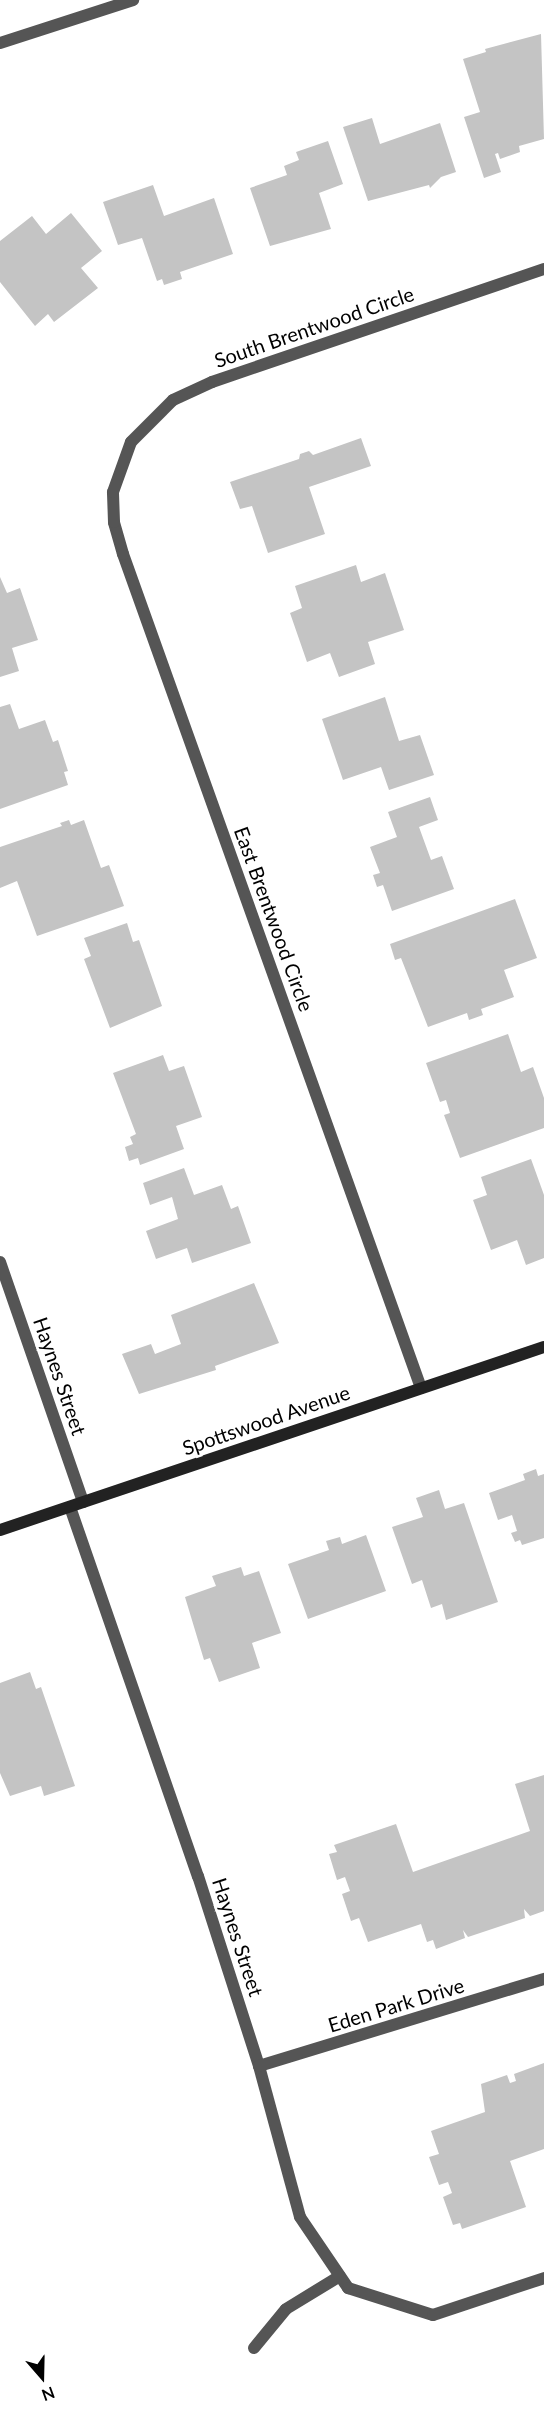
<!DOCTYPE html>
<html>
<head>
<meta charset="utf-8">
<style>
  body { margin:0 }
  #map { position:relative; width:544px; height:2419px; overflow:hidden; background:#fff; font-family:Lato,sans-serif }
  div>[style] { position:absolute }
  .building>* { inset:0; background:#c4c4c4 }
  .lane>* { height:12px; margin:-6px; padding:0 6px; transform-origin:6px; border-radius:6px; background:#555 }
  .street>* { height:12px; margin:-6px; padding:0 6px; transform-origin:6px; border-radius:6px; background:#555 }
  .secondary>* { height:12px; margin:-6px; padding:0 6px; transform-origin:6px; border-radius:6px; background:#222 }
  span { translate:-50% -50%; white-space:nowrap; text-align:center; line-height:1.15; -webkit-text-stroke:5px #fff; paint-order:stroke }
  .street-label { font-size:20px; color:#000 }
  .north { position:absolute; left:12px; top:2347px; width:60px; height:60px; -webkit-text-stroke:4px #fff; paint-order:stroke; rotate:160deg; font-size:16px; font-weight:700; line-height:24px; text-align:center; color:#000 }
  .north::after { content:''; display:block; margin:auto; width:21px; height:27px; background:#000; clip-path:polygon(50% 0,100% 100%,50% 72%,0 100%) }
</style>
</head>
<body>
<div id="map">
  <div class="building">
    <i style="clip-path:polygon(541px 34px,544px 139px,519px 146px,520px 152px,500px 159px,498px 153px,495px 154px,501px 172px,484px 178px,464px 117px,480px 112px,463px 59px,486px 52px,485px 49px)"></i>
    <i style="clip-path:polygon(372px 118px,380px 144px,440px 123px,456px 172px,441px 177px,430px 188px,429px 185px,368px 201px,343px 127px)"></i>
    <i style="clip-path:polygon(328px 141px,343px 184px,319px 193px,331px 229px,270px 246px,250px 188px,287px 175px,284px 166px,299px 160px,296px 152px)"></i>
    <i style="clip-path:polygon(153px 185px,164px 216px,214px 198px,233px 254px,180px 272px,182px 279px,164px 285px,162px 279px,157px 281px,142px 238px,118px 245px,103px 202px)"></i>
    <i style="clip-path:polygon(71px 213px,102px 251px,81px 268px,98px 288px,54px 322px,48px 314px,35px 326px,0 282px,0 241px,32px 216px,46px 234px)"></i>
    <i style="clip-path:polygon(361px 438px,371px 466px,309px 487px,325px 534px,268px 553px,252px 506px,240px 509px,230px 482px,299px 459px,300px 454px,309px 451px,313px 455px)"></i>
    <i style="clip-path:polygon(356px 565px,361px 582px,385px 573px,404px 630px,368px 642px,375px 664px,339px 677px,330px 653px,307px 662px,290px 613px,302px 608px,295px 586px)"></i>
    <i style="clip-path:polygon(0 577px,7px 593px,20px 588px,38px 640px,12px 648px,19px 671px,0 677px)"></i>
    <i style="clip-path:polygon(385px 697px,399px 741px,420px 735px,434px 775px,389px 790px,381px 767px,343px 780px,322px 719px)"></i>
    <i style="clip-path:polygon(10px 704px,19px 729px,45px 720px,53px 742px,58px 740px,68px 771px,64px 772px,68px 785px,0 809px,0 707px)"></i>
    <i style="clip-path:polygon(430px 797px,438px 820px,419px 827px,431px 860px,442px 856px,454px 889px,392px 911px,383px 885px,377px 887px,373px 875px,380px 873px,370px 847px,397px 837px,388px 812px)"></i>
    <i style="clip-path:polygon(69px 820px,71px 825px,84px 820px,101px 868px,109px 865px,124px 906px,37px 936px,17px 881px,0 888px,0 847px,62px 826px,60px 823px)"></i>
    <i style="clip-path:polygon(515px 899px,537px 958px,504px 970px,514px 997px,481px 1009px,483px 1015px,469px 1020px,467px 1013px,428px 1027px,401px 958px,395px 960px,390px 944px)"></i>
    <i style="clip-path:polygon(127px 923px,133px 942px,139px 940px,162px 1006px,110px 1028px,84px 959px,91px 956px,84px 938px)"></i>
    <i style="clip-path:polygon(508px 1034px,521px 1072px,533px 1067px,544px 1098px,544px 1128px,460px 1158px,444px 1115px,450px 1113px,446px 1100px,440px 1102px,426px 1063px)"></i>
    <i style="clip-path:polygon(163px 1055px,169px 1071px,184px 1066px,202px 1117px,176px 1126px,184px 1149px,140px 1165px,138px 1158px,129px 1161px,125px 1147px,133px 1144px,130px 1137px,136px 1134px,113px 1073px)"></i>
    <i style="clip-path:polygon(531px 1159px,544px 1195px,544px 1258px,526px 1265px,517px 1240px,491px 1250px,473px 1200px,487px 1195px,481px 1177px)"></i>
    <i style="clip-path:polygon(184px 1168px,194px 1195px,222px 1185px,231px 1209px,238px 1206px,251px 1243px,192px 1263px,187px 1248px,156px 1259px,146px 1231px,178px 1219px,172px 1197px,150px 1205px,143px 1183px)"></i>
    <i style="clip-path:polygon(254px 1283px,279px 1343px,215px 1366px,216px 1370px,139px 1394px,122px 1354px,151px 1344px,155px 1354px,181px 1344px,171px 1315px)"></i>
    <i style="clip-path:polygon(536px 1469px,538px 1476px,544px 1474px,544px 1538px,522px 1545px,520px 1540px,515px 1542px,511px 1533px,517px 1531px,512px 1515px,498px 1520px,489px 1493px,525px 1480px,523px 1474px)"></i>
    <i style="clip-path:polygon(439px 1490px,445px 1509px,464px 1503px,498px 1602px,446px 1620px,442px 1604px,431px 1608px,422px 1580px,412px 1584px,392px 1527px,423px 1517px,416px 1498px)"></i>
    <i style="clip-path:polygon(366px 1535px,386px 1591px,308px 1619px,288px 1564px,329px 1550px,326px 1541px,340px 1537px,342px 1544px)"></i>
    <i style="clip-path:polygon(241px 1567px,244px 1576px,259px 1571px,281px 1633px,252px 1643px,260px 1668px,219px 1682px,210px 1658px,204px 1660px,185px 1597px,216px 1586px,212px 1576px)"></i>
    <i style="clip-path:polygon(30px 1672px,36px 1689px,41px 1687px,75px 1786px,44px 1796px,41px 1786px,10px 1796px,0 1773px,0 1683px)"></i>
    <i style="clip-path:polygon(544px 1775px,544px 1911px,530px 1916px,524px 1909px,525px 1918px,468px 1937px,463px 1930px,465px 1938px,436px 1949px,433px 1940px,427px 1942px,421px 1924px,368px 1942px,359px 1918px,351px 1921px,342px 1894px,350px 1891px,345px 1877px,337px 1880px,329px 1854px,337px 1852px,334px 1845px,396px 1824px,413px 1872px,530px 1831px,515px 1784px)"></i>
    <i style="clip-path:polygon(544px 2063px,544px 2149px,510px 2161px,526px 2207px,462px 2229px,460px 2223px,453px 2225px,443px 2197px,452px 2193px,448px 2182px,439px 2185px,429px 2157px,439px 2154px,431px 2131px,485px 2112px,481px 2084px,507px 2075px,510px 2083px,516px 2081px,514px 2074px)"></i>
  </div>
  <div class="lane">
    <i style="left:254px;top:2348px;width:50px;rotate:-50.6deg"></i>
    <i style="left:286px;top:2309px;width:63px;rotate:-31.4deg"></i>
  </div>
  <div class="street">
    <i style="left:0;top:43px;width:140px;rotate:-17.9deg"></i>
    <i style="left:0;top:1262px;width:254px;rotate:70.9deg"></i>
    <i style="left:421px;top:1388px;width:886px;rotate:-109.66deg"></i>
    <i style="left:123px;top:554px;width:33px;rotate:-106deg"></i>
    <i style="left:114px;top:522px;width:30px;rotate:-92deg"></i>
    <i style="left:113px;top:492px;width:53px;rotate:-70.2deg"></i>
    <i style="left:131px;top:442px;width:59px;rotate:-45deg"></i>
    <i style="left:173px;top:400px;width:43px;rotate:-24.8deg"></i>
    <i style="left:212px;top:382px;width:351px;rotate:-18.8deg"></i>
    <i style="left:70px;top:1507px;width:391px;rotate:70.9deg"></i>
    <i style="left:198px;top:1876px;width:200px;rotate:72.2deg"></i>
    <i style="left:259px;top:2066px;width:156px;rotate:74.8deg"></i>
    <i style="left:300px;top:2217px;width:86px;rotate:55.9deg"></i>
    <i style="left:348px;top:2288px;width:89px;rotate:17.6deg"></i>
    <i style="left:433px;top:2315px;width:117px;rotate:-18.4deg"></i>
    <i style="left:259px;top:2066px;width:298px;rotate:-17deg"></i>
  </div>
  <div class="secondary">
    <i style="left:0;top:1530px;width:574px;rotate:-18.59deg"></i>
  </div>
  <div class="street-label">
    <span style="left:314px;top:327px;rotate:-19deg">South Brentwood Circle</span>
    <span style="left:274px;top:919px;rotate:70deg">East Brentwood Circle</span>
    <span style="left:60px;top:1376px;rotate:71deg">Haynes Street</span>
    <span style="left:266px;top:1420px;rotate:-19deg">Spottswood Avenue</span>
    <span style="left:238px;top:1937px;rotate:72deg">Haynes Street</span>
    <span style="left:396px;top:2005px;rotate:-17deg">Eden Park Drive</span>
  </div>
  <div class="north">N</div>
</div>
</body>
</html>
